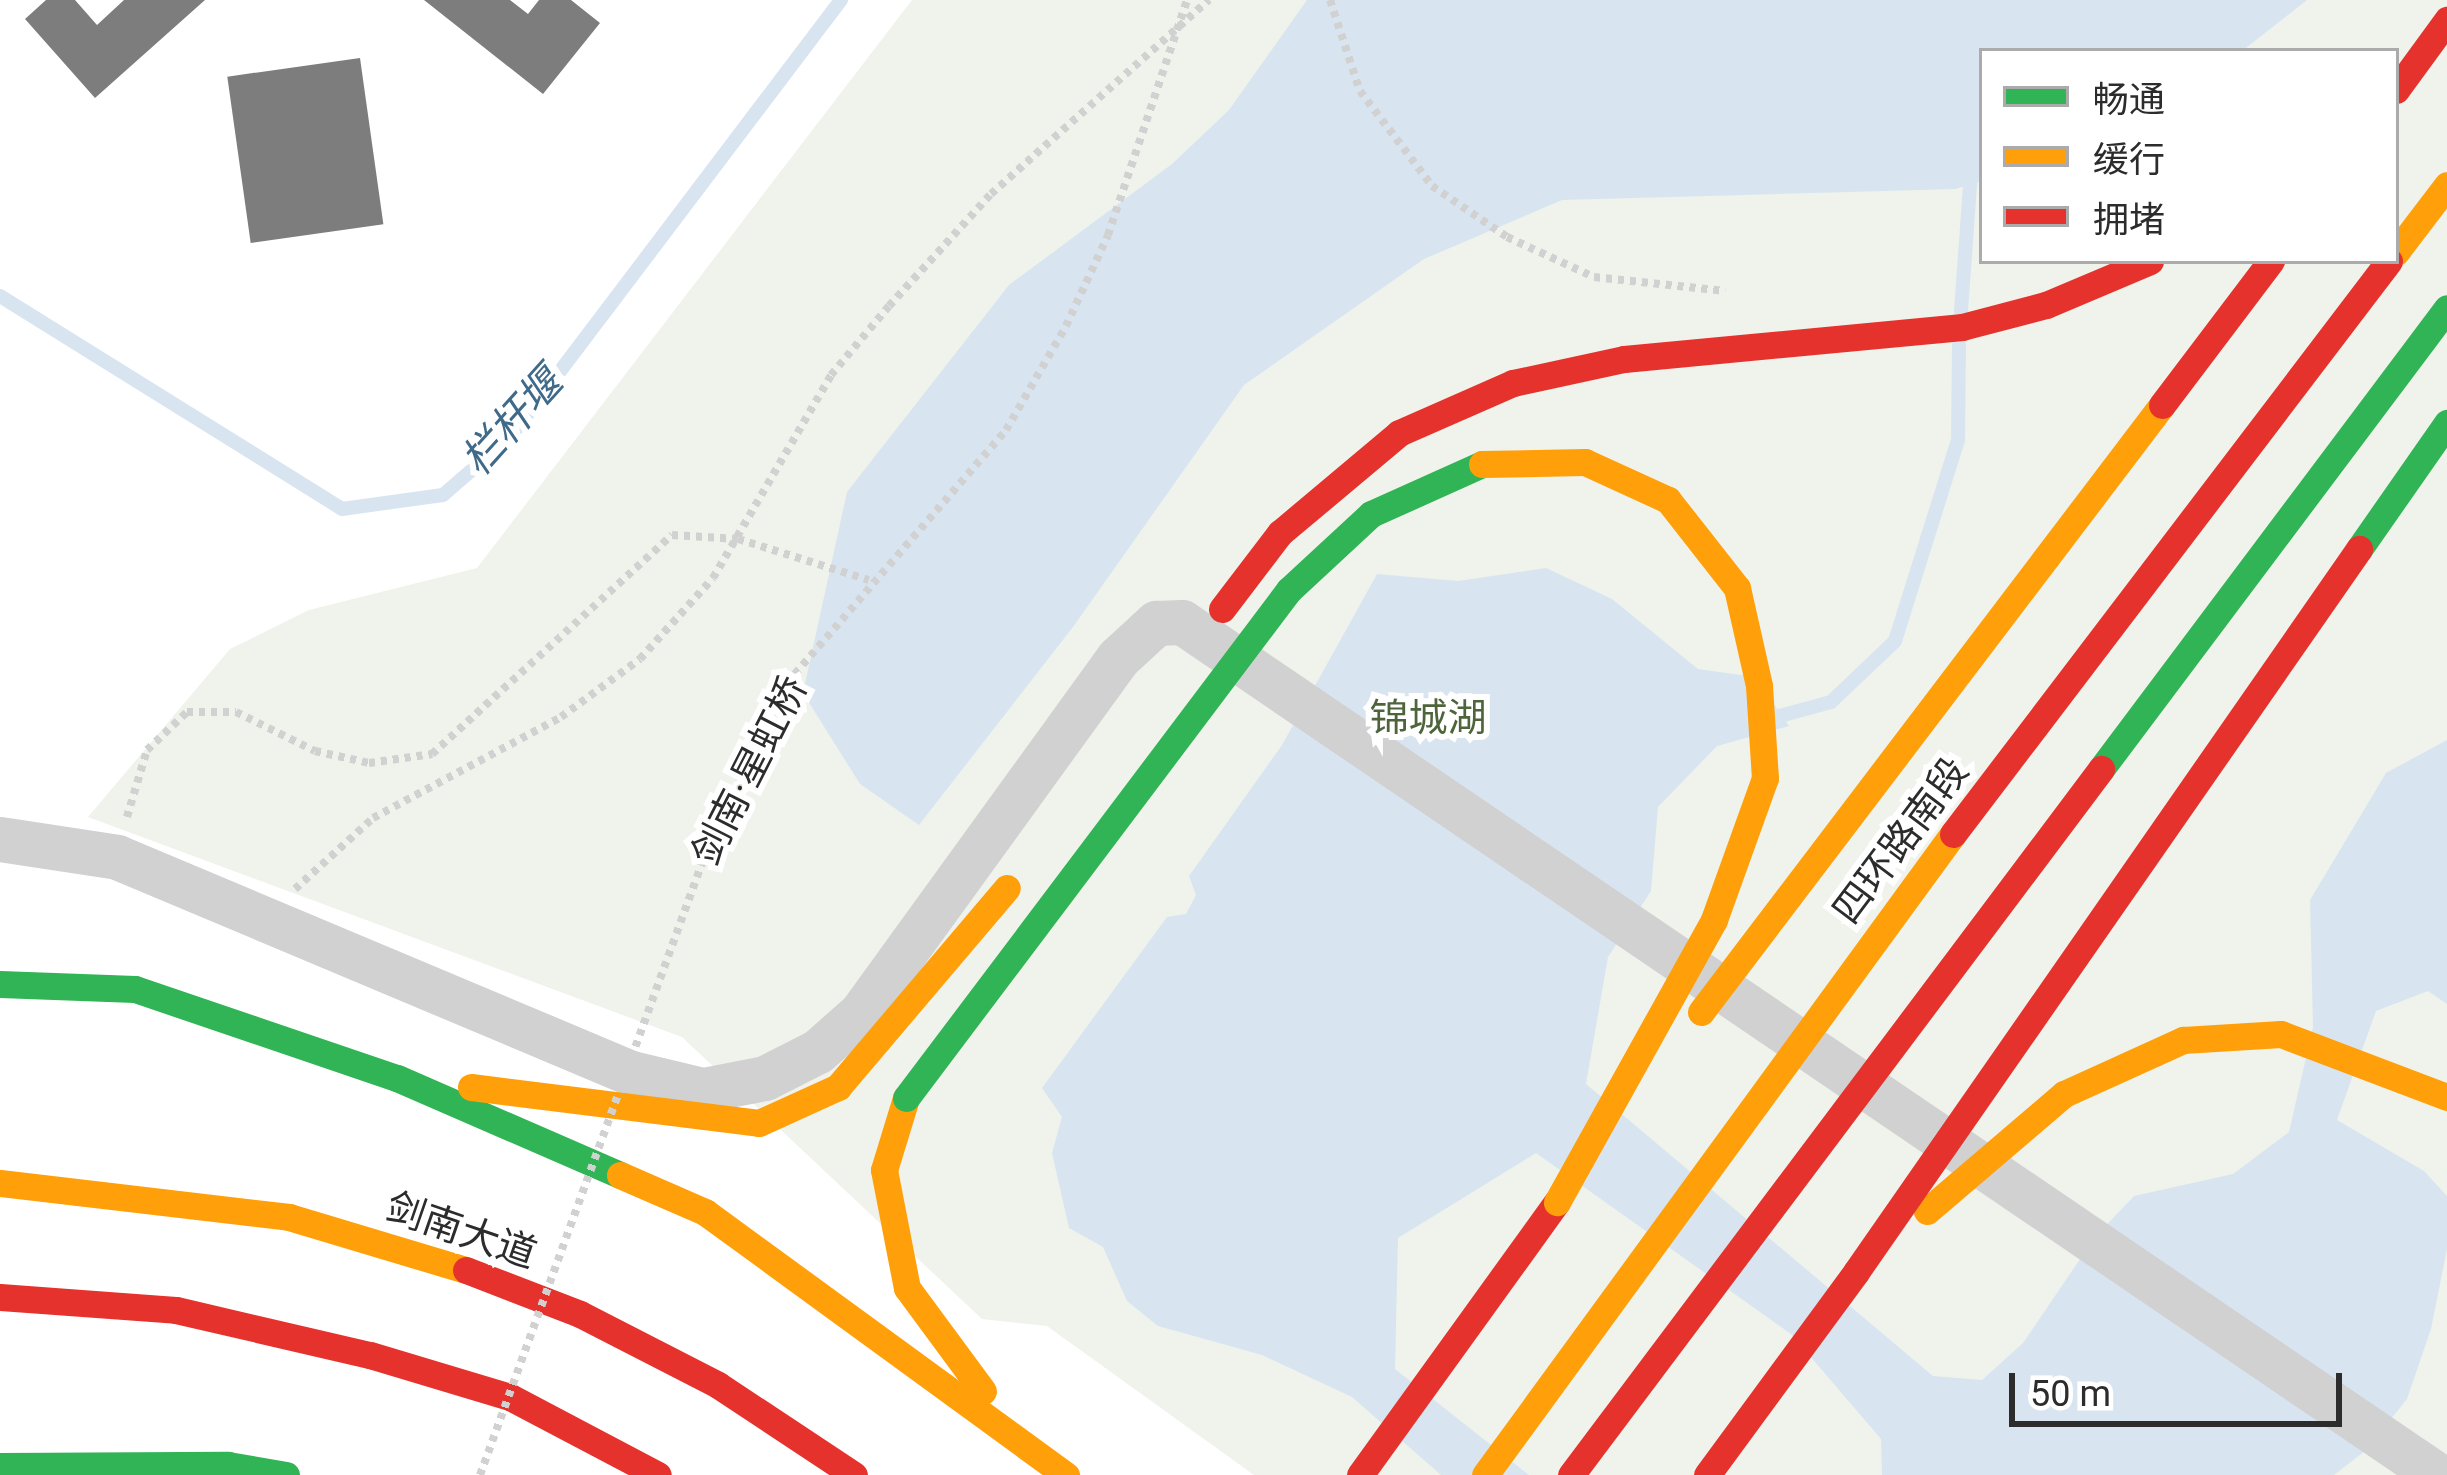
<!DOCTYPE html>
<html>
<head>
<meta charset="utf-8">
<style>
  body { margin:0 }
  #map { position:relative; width:2447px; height:1475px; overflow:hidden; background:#fff; font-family:Roboto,"Noto Sans SC",sans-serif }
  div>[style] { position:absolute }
  .green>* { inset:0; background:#eff3eb }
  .water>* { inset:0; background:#d8e5f0 }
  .stream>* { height:14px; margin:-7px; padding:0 7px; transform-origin:7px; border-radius:7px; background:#d8e5f0 }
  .building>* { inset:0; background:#7d7d7d; transform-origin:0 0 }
  .path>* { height:8px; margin-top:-4px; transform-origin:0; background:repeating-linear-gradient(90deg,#d1d1d1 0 6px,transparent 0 12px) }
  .street>* { height:45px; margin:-22.5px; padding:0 22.5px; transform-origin:22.5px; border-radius:22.5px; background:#d1d1d1 }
  .fast>* { height:27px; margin:-13.5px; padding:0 13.5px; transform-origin:13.5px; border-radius:13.5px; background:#30b455 }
  .slow>* { height:27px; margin:-13.5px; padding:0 13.5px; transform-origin:13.5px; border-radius:13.5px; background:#ff9f0a }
  .jam>* { height:27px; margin:-13.5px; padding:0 13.5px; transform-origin:13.5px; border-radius:13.5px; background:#e5322d }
  .path-bridge>* { height:8px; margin-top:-4px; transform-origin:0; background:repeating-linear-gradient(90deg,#d1d1d1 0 6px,transparent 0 12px) }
  .fast-bridge>* { height:27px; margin:-13.5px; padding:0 13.5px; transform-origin:13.5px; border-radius:13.5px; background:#30b455 }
  .slow-bridge>* { height:27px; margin:-13.5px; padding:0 13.5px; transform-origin:13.5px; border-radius:13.5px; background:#ff9f0a }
  .jam-bridge>* { height:27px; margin:-13.5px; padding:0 13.5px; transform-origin:13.5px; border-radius:13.5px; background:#e5322d }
  span { translate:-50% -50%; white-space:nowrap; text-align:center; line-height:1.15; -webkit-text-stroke:12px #fff; paint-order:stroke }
  .park-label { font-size:39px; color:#4e653c }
  .street-label { font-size:39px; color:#2c2c2c }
  .water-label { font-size:42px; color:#3f6a89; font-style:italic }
  .legend { position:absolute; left:1979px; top:48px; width:420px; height:216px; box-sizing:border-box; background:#fff; border:3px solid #ababab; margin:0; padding:15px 21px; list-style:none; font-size:36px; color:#2c2c2c }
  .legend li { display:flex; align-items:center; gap:24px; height:60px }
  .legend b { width:60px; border:3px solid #ababab }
  .scale { position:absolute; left:2009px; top:1373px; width:333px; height:54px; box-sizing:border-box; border:6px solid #2c2c2c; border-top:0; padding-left:15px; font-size:36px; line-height:42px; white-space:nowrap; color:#2c2c2c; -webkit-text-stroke:9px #fff; paint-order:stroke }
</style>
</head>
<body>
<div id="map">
  <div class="green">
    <i style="clip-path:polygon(evenodd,912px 0,2447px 0,2447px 1475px,1254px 1475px,1047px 1326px,982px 1319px,682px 1037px,88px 817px,230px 649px,309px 610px,477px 568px,912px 0,1982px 51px,2396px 51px,2396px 261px,1982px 261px,1982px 51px)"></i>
  </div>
  <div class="water">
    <i style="clip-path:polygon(1307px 0,2307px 0,2242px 51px,1982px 51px,1982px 181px,1955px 189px,1562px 200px,1424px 259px,1244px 385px,1073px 627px,919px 825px,860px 784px,803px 693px,847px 492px,1009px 285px,1172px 164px,1229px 110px)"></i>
    <i style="clip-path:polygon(1546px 568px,1612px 599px,1698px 669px,1755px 677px,1789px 726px,1717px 746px,1658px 807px,1651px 891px,1608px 957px,1586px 1084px,1933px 1376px,1982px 1380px,2023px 1343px,2095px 1237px,2134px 1196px,2233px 1174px,2289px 1132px,2313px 1027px,2310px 900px,2386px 773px,2447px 740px,2447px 1004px,2428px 991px,2376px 1011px,2337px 1120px,2424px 1171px,2447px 1196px,2447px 1249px,2431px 1329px,2407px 1399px,2365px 1451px,2334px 1475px,1882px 1475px,1881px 1439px,1791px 1334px,1536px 1153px,1398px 1238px,1395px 1369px,1529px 1475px,1441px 1475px,1352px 1397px,1262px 1355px,1158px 1326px,1127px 1301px,1103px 1247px,1069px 1228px,1052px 1153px,1062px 1117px,1042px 1088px,1167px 917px,1186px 914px,1196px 895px,1189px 876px,1282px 745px,1377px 574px,1458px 581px)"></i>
  </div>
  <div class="stream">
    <i style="left:0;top:296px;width:403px;rotate:31.9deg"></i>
    <i style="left:342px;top:509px;width:102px;rotate:-7.9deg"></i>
    <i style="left:443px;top:495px;width:90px;rotate:-40.9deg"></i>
    <i style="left:511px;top:436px;width:547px;rotate:-52.88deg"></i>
    <i style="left:1961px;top:311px;width:140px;rotate:-85.9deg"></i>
    <i style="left:1776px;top:717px;width:57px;rotate:-15.3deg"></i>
    <i style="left:1831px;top:702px;width:88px;rotate:-43.6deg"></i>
    <i style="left:1895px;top:641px;width:211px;rotate:-72.6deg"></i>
    <i style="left:1958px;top:440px;width:95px;rotate:-89.4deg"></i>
  </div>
  <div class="building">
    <i style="clip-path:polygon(46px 0,75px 0,97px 25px,124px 0,205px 0,95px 98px,25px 19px)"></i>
    <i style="clip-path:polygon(424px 0,510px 0,528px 14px,539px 0,571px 0,600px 23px,543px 94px)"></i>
    <i style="left:360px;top:58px;width:168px;height:134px;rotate:82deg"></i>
  </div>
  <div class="path">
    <i style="left:1330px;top:0;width:96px;rotate:71.8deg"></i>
    <i style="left:1360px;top:91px;width:119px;rotate:52.8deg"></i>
    <i style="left:1432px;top:186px;width:91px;rotate:34.2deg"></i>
    <i style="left:1507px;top:237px;width:96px;rotate:24.7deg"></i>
    <i style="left:1594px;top:277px;width:132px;rotate:6.1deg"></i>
    <i style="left:295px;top:889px;width:105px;rotate:-42.3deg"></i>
    <i style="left:373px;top:818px;width:213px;rotate:-28.2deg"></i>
    <i style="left:561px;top:717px;width:98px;rotate:-36.3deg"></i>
    <i style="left:640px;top:659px;width:109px;rotate:-48deg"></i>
    <i style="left:713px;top:578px;width:235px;rotate:-59.8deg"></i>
    <i style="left:831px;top:375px;width:90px;rotate:-50deg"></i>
    <i style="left:889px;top:306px;width:151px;rotate:-47.7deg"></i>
    <i style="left:991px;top:194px;width:292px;rotate:-41.7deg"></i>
  </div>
  <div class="street">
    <i style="left:0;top:839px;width:118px;rotate:8.7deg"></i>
    <i style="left:117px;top:857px;width:558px;rotate:22.79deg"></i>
    <i style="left:631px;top:1073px;width:74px;rotate:13.3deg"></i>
    <i style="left:703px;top:1090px;width:63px;rotate:-11deg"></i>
    <i style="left:765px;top:1078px;width:59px;rotate:-27deg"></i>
    <i style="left:818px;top:1051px;width:57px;rotate:-41.5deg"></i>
    <i style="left:861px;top:1013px;width:438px;rotate:-54.1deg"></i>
    <i style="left:1118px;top:658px;width:52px;rotate:-42.6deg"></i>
    <i style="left:1156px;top:623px;width:26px;rotate:-2deg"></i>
    <i style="left:1182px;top:622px;width:1517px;rotate:34.2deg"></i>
  </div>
  <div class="fast">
    <i style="left:0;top:984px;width:135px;rotate:2.1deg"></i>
    <i style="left:135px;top:989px;width:277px;rotate:18.8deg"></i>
    <i style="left:397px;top:1078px;width:243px;rotate:23.5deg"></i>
    <i style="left:0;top:1466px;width:228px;rotate:-0.3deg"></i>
    <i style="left:228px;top:1465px;width:59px;rotate:9.8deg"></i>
  </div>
  <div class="slow">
    <i style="left:2396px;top:252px;width:84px;rotate:-52.7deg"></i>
    <i style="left:471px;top:1087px;width:290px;rotate:7.1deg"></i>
    <i style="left:759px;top:1123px;width:87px;rotate:-24.5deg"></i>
    <i style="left:838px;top:1087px;width:261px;rotate:-49.7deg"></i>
    <i style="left:906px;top:1098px;width:75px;rotate:107deg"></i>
    <i style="left:884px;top:1170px;width:120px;rotate:79deg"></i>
    <i style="left:907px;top:1288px;width:128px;rotate:53.6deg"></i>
    <i style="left:620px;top:1175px;width:93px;rotate:23.5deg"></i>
    <i style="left:705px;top:1212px;width:447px;rotate:36.1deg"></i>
    <i style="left:0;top:1183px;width:291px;rotate:6.7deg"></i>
    <i style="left:289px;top:1217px;width:185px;rotate:16.7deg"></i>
  </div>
  <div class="jam">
    <i style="left:2396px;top:90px;width:87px;rotate:-53.9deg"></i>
    <i style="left:466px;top:1270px;width:122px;rotate:21.1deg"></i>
    <i style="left:580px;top:1314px;width:155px;rotate:27.2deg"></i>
    <i style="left:718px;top:1385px;width:163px;rotate:33.5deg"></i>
    <i style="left:0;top:1297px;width:176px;rotate:4.2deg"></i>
    <i style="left:176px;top:1310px;width:199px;rotate:13.1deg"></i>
    <i style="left:370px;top:1355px;width:146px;rotate:16.7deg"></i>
    <i style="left:510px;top:1397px;width:167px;rotate:27.8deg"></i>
    <i style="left:1360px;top:1475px;width:337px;rotate:-54.2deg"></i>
    <i style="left:1707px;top:1475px;width:252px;rotate:-53.7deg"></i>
  </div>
  <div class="path-bridge">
    <i style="left:127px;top:817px;width:70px;rotate:-73.4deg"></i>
    <i style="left:147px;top:750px;width:55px;rotate:-43.5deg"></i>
    <i style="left:187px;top:712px;width:49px"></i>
    <i style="left:236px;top:712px;width:88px;rotate:26.3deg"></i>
    <i style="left:315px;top:751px;width:55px;rotate:12.5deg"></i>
    <i style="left:369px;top:763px;width:64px;rotate:-8.1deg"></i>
    <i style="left:432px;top:754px;width:325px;rotate:-42.4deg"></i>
    <i style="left:672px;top:535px;width:66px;rotate:3.5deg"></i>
    <i style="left:738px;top:539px;width:137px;rotate:17.4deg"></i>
    <i style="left:480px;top:1475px;width:663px;rotate:-70.06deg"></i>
    <i style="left:706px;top:852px;width:187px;rotate:-64.4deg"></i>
    <i style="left:787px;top:683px;width:335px;rotate:-49.1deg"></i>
    <i style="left:1006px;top:430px;width:120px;rotate:-60deg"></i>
    <i style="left:1066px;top:326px;width:100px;rotate:-65.2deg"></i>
    <i style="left:1108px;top:235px;width:248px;rotate:-71.4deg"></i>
  </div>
  <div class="fast-bridge">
    <i style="left:2359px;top:549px;width:154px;rotate:-55.1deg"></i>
    <i style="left:2101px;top:769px;width:576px;rotate:-53.11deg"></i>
    <i style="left:906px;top:1098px;width:636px;rotate:-52.99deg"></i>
    <i style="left:1289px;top:590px;width:112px;rotate:-42.8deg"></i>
    <i style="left:1371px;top:514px;width:122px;rotate:-24.2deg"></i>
  </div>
  <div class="slow-bridge">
    <i style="left:1482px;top:464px;width:103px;rotate:-1.1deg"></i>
    <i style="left:1585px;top:462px;width:91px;rotate:24.6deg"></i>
    <i style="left:1668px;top:500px;width:112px;rotate:51.9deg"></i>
    <i style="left:1737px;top:588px;width:100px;rotate:77.3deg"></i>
    <i style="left:1759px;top:686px;width:92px;rotate:86.3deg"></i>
    <i style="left:1765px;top:778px;width:151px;rotate:109.8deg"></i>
    <i style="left:1714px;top:920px;width:323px;rotate:119.1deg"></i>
    <i style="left:1701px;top:1012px;width:762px;rotate:-52.78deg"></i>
    <i style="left:1927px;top:1211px;width:180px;rotate:-40.5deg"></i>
    <i style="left:2064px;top:1094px;width:131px;rotate:-24.4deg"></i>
    <i style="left:2183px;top:1040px;width:98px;rotate:-3.5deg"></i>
    <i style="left:2281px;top:1034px;width:178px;rotate:20.8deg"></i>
    <i style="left:1485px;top:1475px;width:794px;rotate:-53.87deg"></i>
  </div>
  <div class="jam-bridge">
    <i style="left:2162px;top:405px;width:181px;rotate:-52.9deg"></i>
    <i style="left:1222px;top:609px;width:96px;rotate:-52.7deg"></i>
    <i style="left:1280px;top:533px;width:155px;rotate:-40deg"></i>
    <i style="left:1399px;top:433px;width:124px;rotate:-23.7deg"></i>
    <i style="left:1513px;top:383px;width:114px;rotate:-12.2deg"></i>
    <i style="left:1624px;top:359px;width:340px;rotate:-5.4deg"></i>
    <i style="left:1962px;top:327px;width:87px;rotate:-14.7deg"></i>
    <i style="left:2046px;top:305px;width:113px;rotate:-22.9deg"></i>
    <i style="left:1953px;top:834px;width:720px;rotate:-52.73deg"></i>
    <i style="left:1856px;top:1272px;width:881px;rotate:-55.17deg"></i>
    <i style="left:1571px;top:1475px;width:883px;rotate:-53.1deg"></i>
  </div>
  <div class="park-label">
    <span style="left:1428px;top:718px">锦城湖</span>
  </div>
  <div class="street-label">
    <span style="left:750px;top:771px;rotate:-63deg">剑南·星虹桥</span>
    <span style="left:1901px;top:841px;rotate:-53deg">四环路南段</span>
    <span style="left:461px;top:1231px;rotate:19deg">剑南大道</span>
  </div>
  <div class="water-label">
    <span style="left:512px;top:422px;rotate:-48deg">栏杆堰</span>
  </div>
  <ul class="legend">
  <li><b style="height:15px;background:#30b455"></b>畅通</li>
  <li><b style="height:15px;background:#ff9f0a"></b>缓行</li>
  <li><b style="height:15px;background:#e5322d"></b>拥堵</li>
  </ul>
  <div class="scale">50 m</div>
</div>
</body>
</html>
